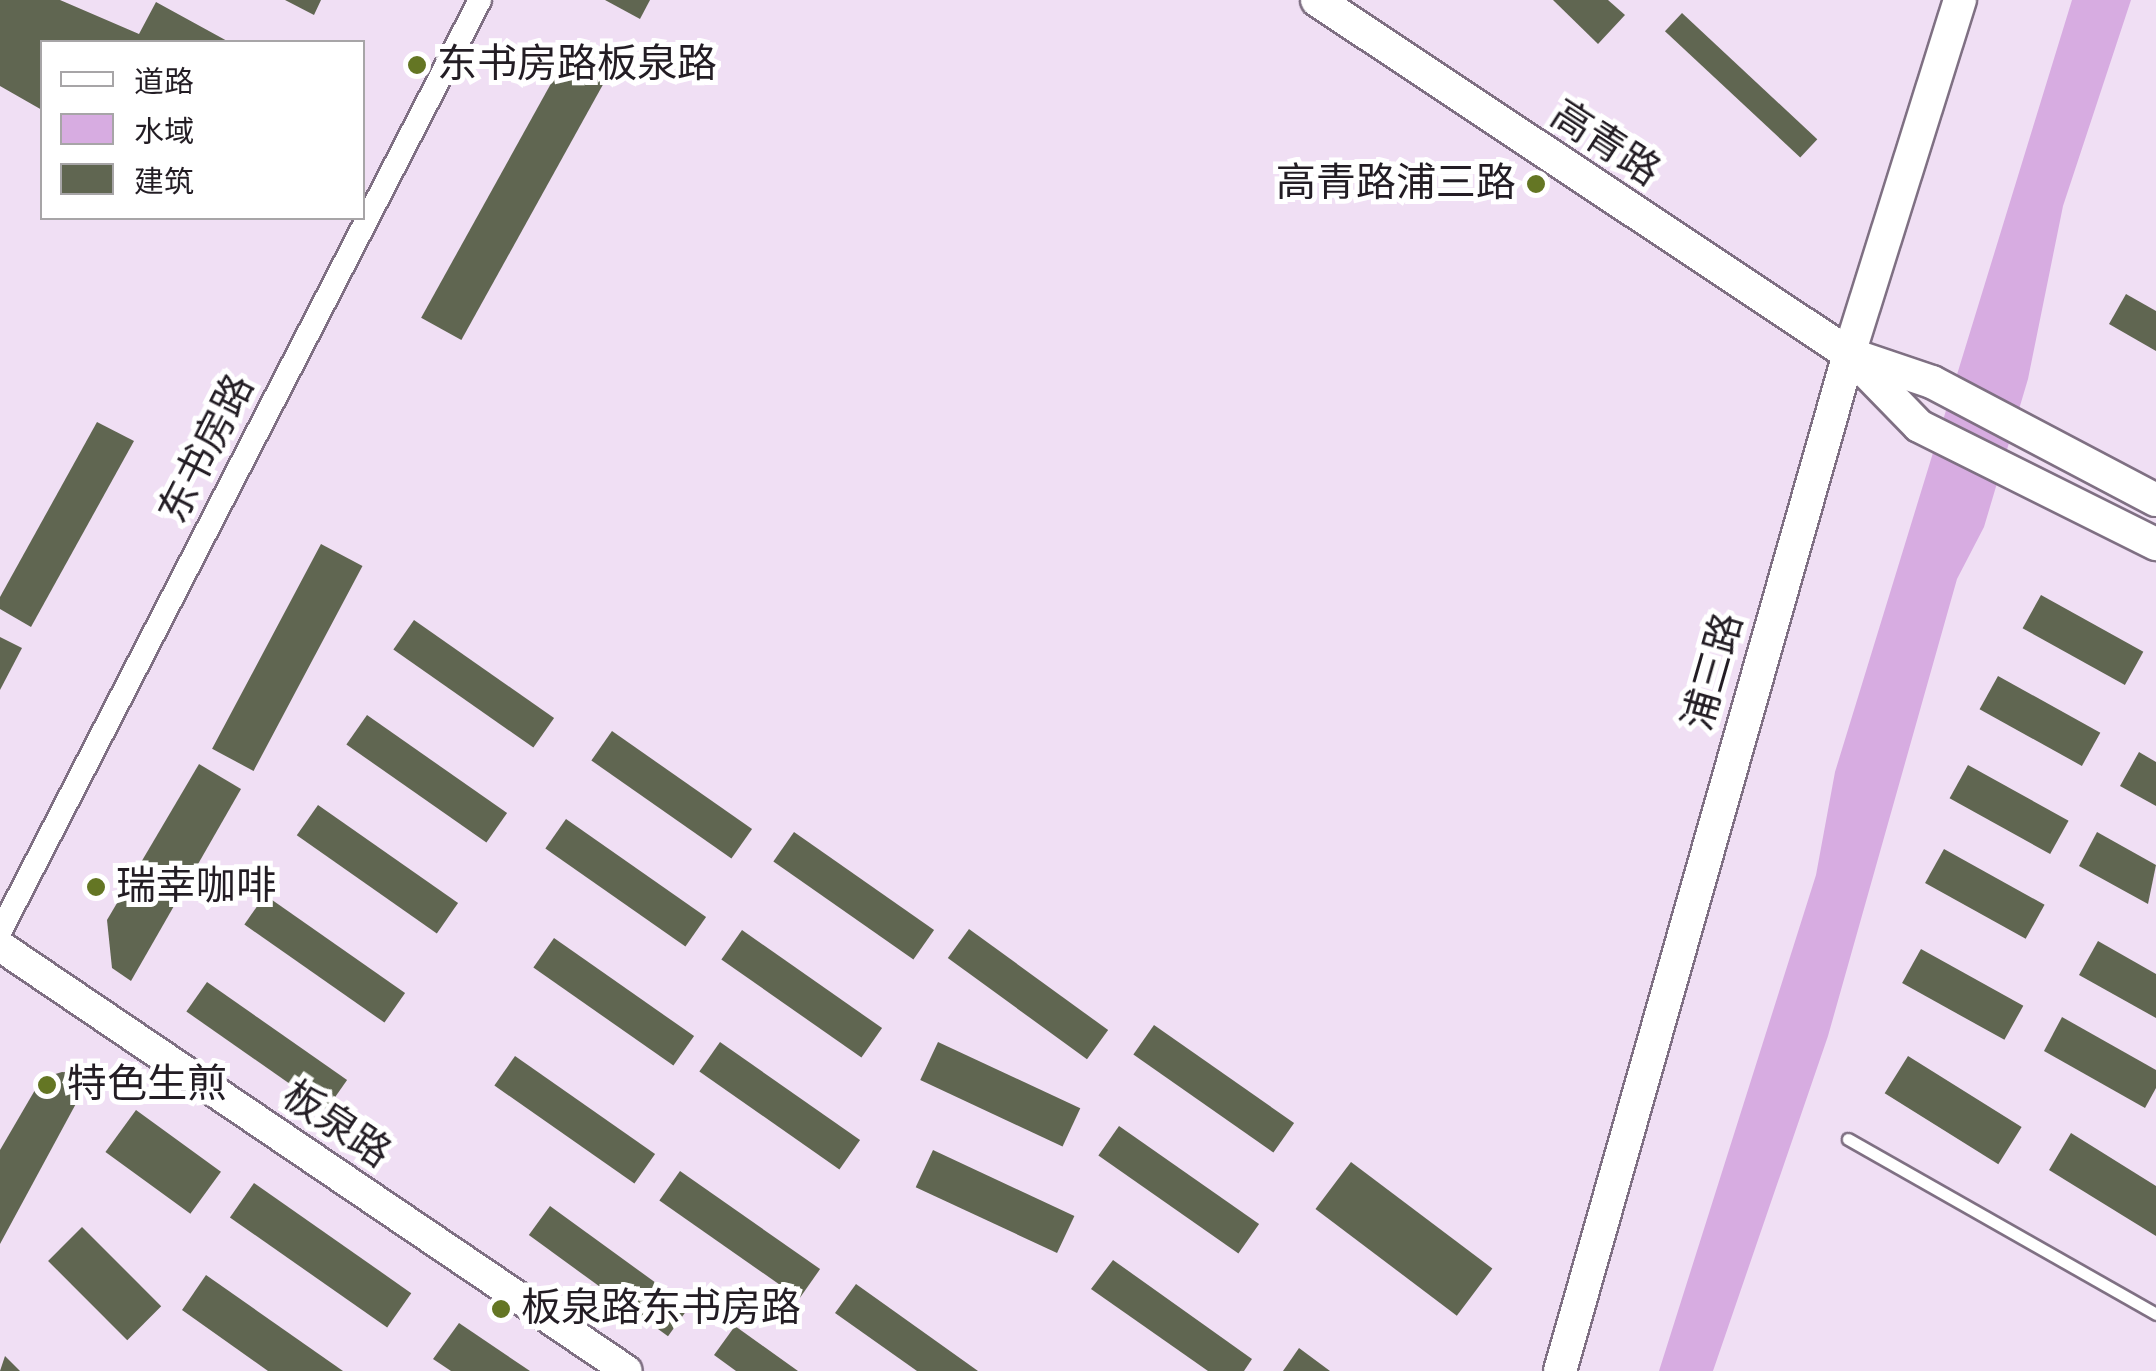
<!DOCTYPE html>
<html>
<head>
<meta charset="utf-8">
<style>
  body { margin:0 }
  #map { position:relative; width:2156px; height:1371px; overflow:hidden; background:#f0dff4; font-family:"Alegreya Sans","Noto Sans SC",sans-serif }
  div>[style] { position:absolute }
  .water>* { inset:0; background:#d7ace1 }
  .building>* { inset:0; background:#606651; transform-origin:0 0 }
  .roads { filter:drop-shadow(2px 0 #7f7083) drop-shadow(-2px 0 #7f7083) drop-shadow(0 2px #7f7083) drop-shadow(0 -2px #7f7083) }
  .service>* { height:11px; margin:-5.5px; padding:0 5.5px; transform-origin:5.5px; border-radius:5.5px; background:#fff }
  .minor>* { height:22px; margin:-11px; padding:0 11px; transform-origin:11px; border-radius:11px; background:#fff }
  .tertiary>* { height:30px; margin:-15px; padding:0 15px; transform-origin:15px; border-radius:15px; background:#fff }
  .secondary>* { height:32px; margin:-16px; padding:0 16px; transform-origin:16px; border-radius:16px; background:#fff }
  .dots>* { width:28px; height:28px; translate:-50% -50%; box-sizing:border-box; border:5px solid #fff; border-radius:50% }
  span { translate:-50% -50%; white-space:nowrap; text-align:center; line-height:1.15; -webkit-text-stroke:10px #fff; paint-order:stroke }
  .poi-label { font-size:40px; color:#231d24 }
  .left { translate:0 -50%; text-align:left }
  .right { translate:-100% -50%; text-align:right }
  .street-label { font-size:40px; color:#231d24 }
  .legend { position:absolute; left:40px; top:40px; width:325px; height:180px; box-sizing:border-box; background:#fff; border:2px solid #a7a5a7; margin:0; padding:12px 18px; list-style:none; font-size:30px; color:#231d24 }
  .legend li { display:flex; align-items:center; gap:20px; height:50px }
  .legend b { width:50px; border:2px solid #a7a5a7 }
</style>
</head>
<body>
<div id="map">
  <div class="water">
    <i style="clip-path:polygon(2072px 0,2131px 0,2063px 206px,2028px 379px,1984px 527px,1957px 579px,1828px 1036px,1713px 1371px,1659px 1371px,1816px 875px,1835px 772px)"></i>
  </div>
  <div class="building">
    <i style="clip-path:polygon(0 0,60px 0,139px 34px,156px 2px,229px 42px,42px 42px,42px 110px,0 86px)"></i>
    <i style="clip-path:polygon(285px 0,321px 0,314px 15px)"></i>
    <i style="clip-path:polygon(605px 0,650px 0,640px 19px)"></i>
    <i style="clip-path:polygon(1553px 0,1608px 0,1625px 15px,1598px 44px)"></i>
    <i style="left:1682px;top:13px;width:185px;height:25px;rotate:43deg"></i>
    <i style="left:569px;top:51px;width:46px;height:305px;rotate:29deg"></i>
    <i style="clip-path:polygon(2126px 294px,2156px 311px,2156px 351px,2109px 324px)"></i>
    <i style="clip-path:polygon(97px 422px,134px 441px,31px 627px,0 609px,0 597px)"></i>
    <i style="left:321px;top:544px;width:47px;height:232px;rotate:28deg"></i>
    <i style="left:2041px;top:595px;width:117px;height:38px;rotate:29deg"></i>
    <i style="left:414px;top:620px;width:171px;height:36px;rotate:35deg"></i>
    <i style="clip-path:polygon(0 637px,22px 648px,0 690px)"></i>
    <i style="left:1998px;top:676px;width:117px;height:38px;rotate:29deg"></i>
    <i style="left:367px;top:715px;width:171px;height:36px;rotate:35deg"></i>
    <i style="left:612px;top:731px;width:171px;height:36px;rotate:35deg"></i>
    <i style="clip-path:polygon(2139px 752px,2156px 762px,2156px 806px,2120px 786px)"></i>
    <i style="clip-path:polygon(199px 764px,241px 789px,131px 981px,112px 968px,107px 920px)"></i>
    <i style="left:1968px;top:765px;width:115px;height:38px;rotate:29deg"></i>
    <i style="left:318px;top:805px;width:171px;height:37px;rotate:35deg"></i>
    <i style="left:566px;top:819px;width:171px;height:36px;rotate:35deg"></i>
    <i style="left:794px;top:832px;width:171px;height:36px;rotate:35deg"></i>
    <i style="clip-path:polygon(2097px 832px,2156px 865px,2148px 904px,2079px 866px)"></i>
    <i style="left:1944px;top:849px;width:115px;height:39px;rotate:29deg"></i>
    <i style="left:265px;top:895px;width:171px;height:36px;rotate:35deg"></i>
    <i style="left:969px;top:929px;width:172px;height:36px;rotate:36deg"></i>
    <i style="left:742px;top:930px;width:171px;height:36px;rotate:35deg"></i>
    <i style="left:554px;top:938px;width:171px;height:36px;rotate:35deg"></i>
    <i style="clip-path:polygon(2098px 941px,2156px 974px,2156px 1018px,2079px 975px)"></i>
    <i style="left:1921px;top:949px;width:117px;height:39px;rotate:29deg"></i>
    <i style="left:207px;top:982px;width:171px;height:36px;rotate:35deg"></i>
    <i style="clip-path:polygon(2062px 1017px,2156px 1070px,2156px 1088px,2145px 1108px,2044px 1051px)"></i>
    <i style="left:1154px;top:1025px;width:171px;height:36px;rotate:35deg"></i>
    <i style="left:720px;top:1042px;width:171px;height:36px;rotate:35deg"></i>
    <i style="left:938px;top:1042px;width:157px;height:42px;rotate:25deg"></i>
    <i style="left:515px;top:1056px;width:171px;height:36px;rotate:35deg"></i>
    <i style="left:1908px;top:1056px;width:134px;height:44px;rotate:32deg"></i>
    <i style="clip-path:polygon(62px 1072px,92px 1074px,0 1244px,0 1150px,42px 1078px)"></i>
    <i style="left:136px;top:1110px;width:105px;height:52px;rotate:36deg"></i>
    <i style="left:1119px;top:1126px;width:171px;height:36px;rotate:35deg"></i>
    <i style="clip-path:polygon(2071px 1133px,2156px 1186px,2156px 1236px,2049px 1170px)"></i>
    <i style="left:933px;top:1150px;width:156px;height:41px;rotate:25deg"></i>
    <i style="left:1351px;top:1162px;width:177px;height:59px;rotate:37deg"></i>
    <i style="left:680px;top:1171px;width:171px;height:36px;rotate:35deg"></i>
    <i style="left:254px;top:1183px;width:192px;height:42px;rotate:35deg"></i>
    <i style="left:550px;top:1206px;width:172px;height:36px;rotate:36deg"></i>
    <i style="left:82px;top:1227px;width:112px;height:48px;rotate:45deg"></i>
    <i style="clip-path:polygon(1113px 1260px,1252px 1359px,1244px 1371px,1208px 1371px,1091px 1289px)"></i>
    <i style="clip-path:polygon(206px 1275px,343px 1371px,268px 1371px,182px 1310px)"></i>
    <i style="clip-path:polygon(856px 1284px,978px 1371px,917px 1371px,835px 1313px)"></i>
    <i style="clip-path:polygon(459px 1323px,530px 1371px,451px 1371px,433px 1359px)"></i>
    <i style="clip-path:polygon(735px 1326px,798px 1371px,736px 1371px,714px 1355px)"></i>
    <i style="clip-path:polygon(1299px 1348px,1330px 1371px,1283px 1371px)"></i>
    <i style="clip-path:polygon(5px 1356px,20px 1371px,0 1371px)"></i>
  </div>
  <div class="roads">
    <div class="service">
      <i style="left:1848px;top:1139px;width:354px;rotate:29.6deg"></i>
    </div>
    <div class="minor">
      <i style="left:0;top:932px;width:1048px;rotate:-62.75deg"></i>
    </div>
    <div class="tertiary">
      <i style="left:0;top:946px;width:757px;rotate:34.13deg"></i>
    </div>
    <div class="secondary">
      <i style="left:1317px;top:0;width:639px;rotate:33.64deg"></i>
      <i style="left:1849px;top:354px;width:100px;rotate:45.8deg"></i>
      <i style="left:1919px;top:426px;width:265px;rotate:26.5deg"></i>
      <i style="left:1858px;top:357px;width:78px;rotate:18.7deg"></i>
      <i style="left:1932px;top:382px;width:253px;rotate:27.8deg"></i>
      <i style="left:1560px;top:1371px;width:1057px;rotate:-74.14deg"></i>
      <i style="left:1849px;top:354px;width:371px;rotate:-72.6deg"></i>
    </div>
  </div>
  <div class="dots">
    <i style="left:417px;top:65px;background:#647624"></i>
    <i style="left:1536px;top:184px;background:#647624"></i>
    <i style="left:96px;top:887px;background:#647624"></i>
    <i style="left:47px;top:1085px;background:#647624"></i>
    <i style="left:501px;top:1309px;background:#647624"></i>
  </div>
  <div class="poi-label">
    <span class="left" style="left:437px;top:65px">东书房路板泉路</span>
    <span class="right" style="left:1516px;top:184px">高青路浦三路</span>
    <span class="left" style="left:116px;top:887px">瑞幸咖啡</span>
    <span class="left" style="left:67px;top:1085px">特色生煎</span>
    <span class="left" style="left:521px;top:1309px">板泉路东书房路</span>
  </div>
  <div class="street-label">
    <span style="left:1605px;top:144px;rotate:33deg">高青路</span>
    <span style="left:207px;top:449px;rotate:-63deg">东书房路</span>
    <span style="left:1714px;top:672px;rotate:-74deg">浦三路</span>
    <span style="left:336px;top:1125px;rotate:34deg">板泉路</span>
  </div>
  <ul class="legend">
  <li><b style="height:12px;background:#fff"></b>道路</li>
  <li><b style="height:28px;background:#d7ace1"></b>水域</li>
  <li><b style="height:28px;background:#606651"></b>建筑</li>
  </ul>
</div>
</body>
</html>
